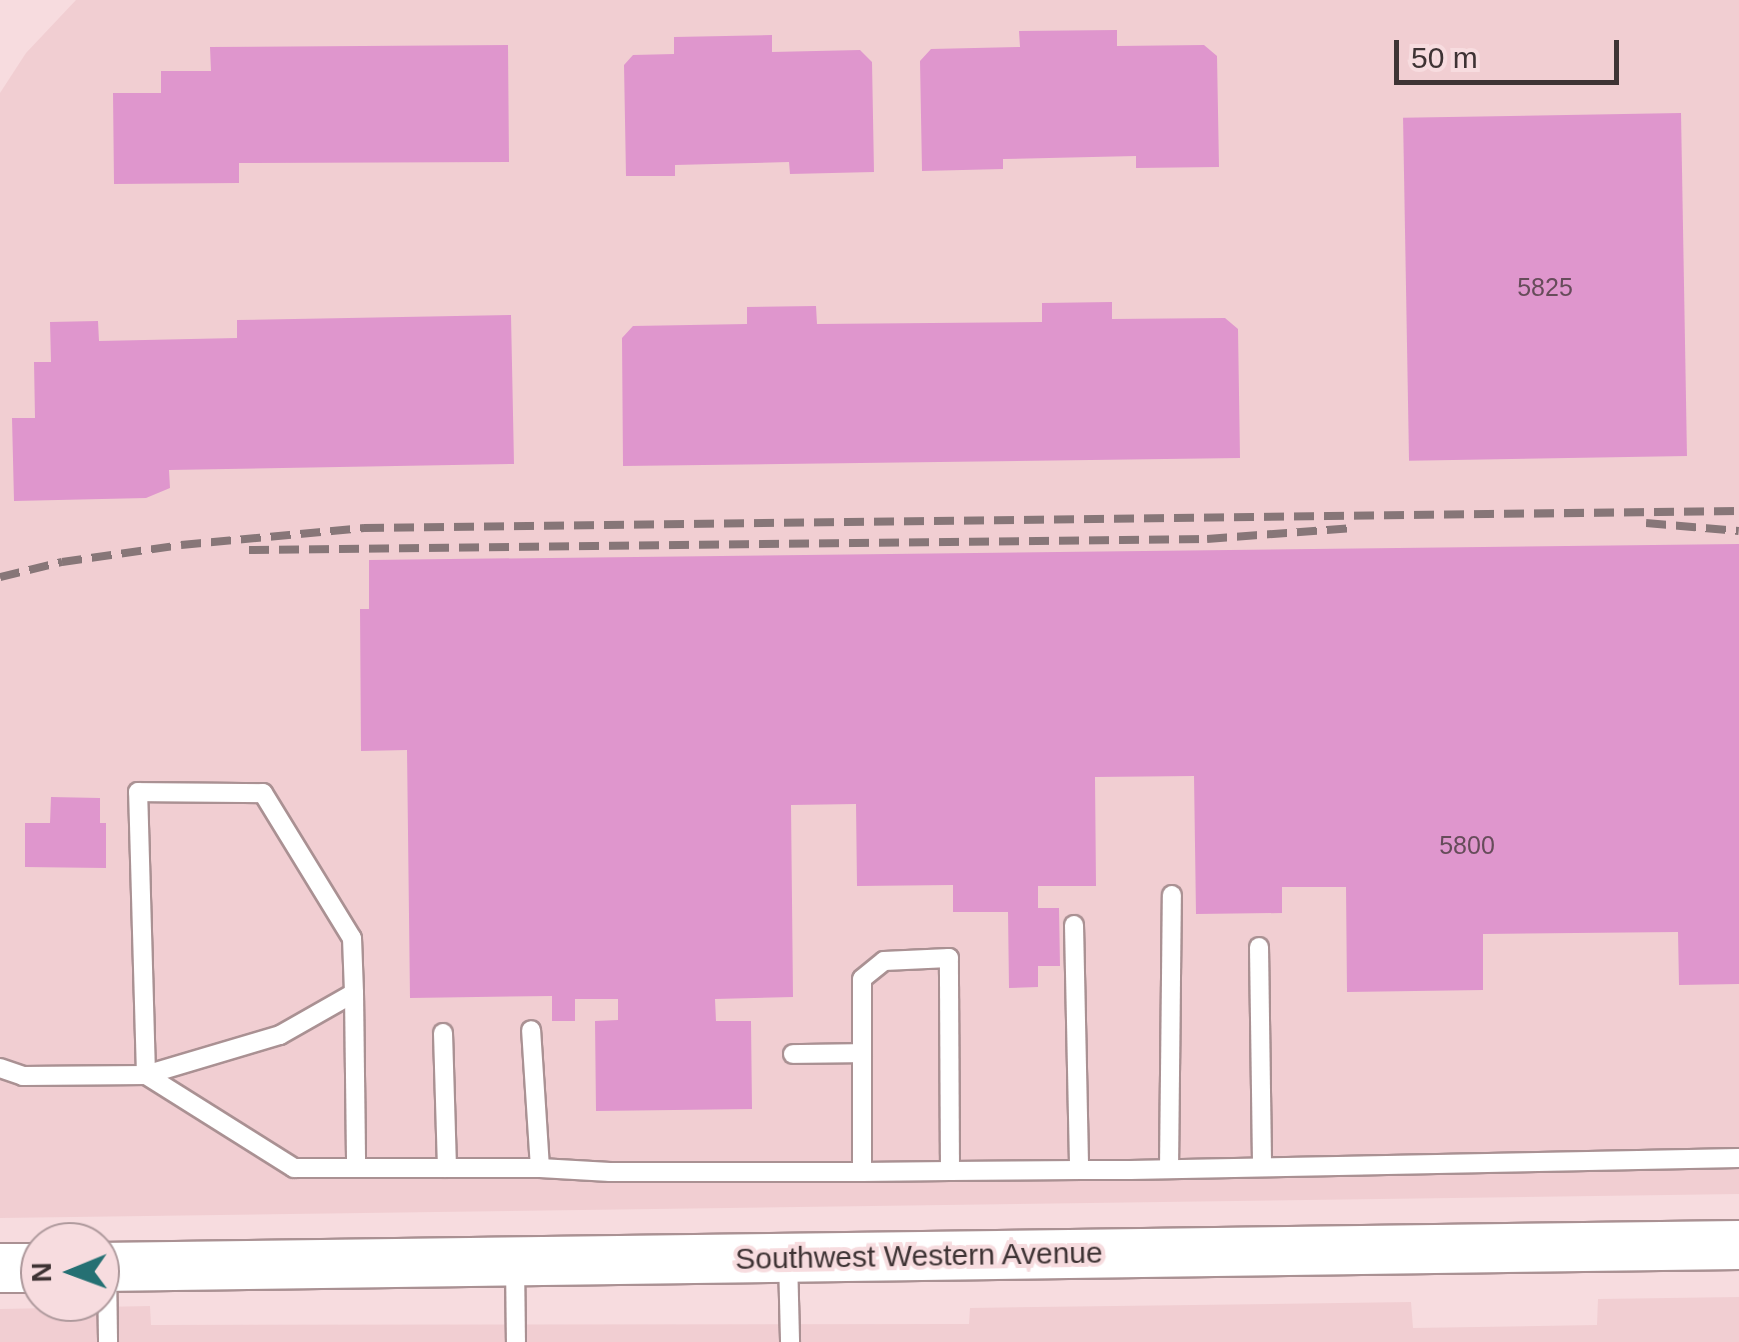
<!DOCTYPE html>
<html>
<head>
<meta charset="utf-8">
<style>
  body { margin:0 }
  #map { position:relative; width:1739px; height:1342px; overflow:hidden; background:#f7dcdf; font-family:Helvetica,sans-serif }
  div>[style] { position:absolute }
  .built>* { inset:0; background:#f1ced2 }
  .building>* { inset:0; background:#df96cd; transform-origin:0 0 }
  .roads { filter:drop-shadow(2px 0 #aa9193) drop-shadow(-2px 0 #aa9193) drop-shadow(0 2px #aa9193) drop-shadow(0 -2px #aa9193) }
  .service>* { height:18px; margin:-9px; padding:0 9px; transform-origin:9px; border-radius:9px; background:#fff }
  .secondary>* { height:48px; margin:-24px; padding:0 24px; transform-origin:24px; border-radius:24px; background:#fff }
  .rail>* { height:8px; margin-top:-4px; transform-origin:0; background:repeating-linear-gradient(90deg,#877678 0 20px,transparent 0 30px) }
  span { translate:-50% -50%; white-space:nowrap; text-align:center; line-height:1.15; -webkit-text-stroke:8px #f7dcdf; paint-order:stroke }
  .number-label { font-size:25px; color:#664c5a }
  .number-label span { -webkit-text-stroke-width:0 }
  .street-label { font-size:30px; color:#3e3334 }
  .north { position:absolute; left:20px; top:1222px; width:100px; height:100px; box-sizing:border-box; background:#f7dcdf; border:2px solid #ad989b; border-radius:50%; rotate:269deg; font-size:28px; font-weight:700; line-height:40px; text-align:center; color:#3e3334 }
  .north::after { content:''; display:block; margin:auto; width:35px; height:45px; background:#257073; clip-path:polygon(50% 0,100% 100%,50% 72%,0 100%) }
  .scale { position:absolute; left:1394px; top:40px; width:225px; height:45px; box-sizing:border-box; border:5px solid #3e3334; border-top:0; padding-left:12px; font-size:30px; line-height:35px; white-space:nowrap; color:#3e3334; -webkit-text-stroke:8px #f7dcdf; paint-order:stroke }
</style>
</head>
<body>
<div id="map">
  <div class="built">
    <i style="clip-path:polygon(76px 0,1739px 0,1739px 1194px,0 1218px,0 93px,26px 53px)"></i>
    <i style="clip-path:polygon(1739px 1297px,1739px 1342px,0 1342px,0 1309px,150px 1306px,151px 1325px,969px 1324px,970px 1308px,1411px 1302px,1413px 1328px,1597px 1325px,1598px 1299px)"></i>
  </div>
  <div class="building">
    <i style="clip-path:polygon(1117px 30px,1117px 46px,1204px 45px,1217px 56px,1219px 167px,1136px 168px,1136px 156px,1003px 159px,1003px 169px,922px 171px,920px 61px,931px 49px,1020px 47px,1019px 31px)"></i>
    <i style="clip-path:polygon(772px 35px,772px 52px,860px 50px,872px 62px,874px 172px,790px 174px,789px 162px,675px 165px,675px 176px,626px 176px,624px 65px,633px 55px,674px 54px,674px 37px)"></i>
    <i style="clip-path:polygon(508px 45px,509px 162px,239px 163px,239px 183px,114px 184px,113px 93px,161px 93px,161px 71px,211px 71px,210px 47px)"></i>
    <i style="left:1681px;top:113px;width:343px;height:278px;rotate:89deg"></i>
    <i style="clip-path:polygon(1112px 302px,1112px 319px,1225px 318px,1238px 329px,1240px 458px,623px 466px,622px 338px,633px 326px,747px 324px,747px 307px,816px 306px,817px 324px,1042px 322px,1042px 303px)"></i>
    <i style="clip-path:polygon(511px 315px,514px 464px,169px 470px,170px 488px,146px 498px,14px 501px,12px 418px,35px 418px,34px 362px,51px 362px,50px 322px,98px 321px,99px 341px,237px 338px,237px 320px)"></i>
    <i style="clip-path:polygon(1739px 544px,1739px 984px,1679px 985px,1678px 932px,1483px 934px,1483px 990px,1347px 992px,1346px 887px,1282px 887px,1282px 913px,1196px 914px,1194px 776px,1095px 777px,1096px 886px,1038px 886px,1038px 908px,1059px 908px,1060px 966px,1038px 966px,1038px 987px,1009px 988px,1008px 912px,953px 912px,953px 885px,857px 886px,856px 804px,791px 805px,793px 997px,715px 999px,716px 1021px,751px 1021px,752px 1109px,596px 1111px,595px 1021px,618px 1020px,618px 999px,575px 999px,575px 1021px,552px 1021px,552px 996px,410px 998px,407px 750px,361px 751px,360px 609px,369px 609px,369px 560px)"></i>
    <i style="clip-path:polygon(51px 797px,100px 798px,100px 823px,106px 823px,106px 868px,25px 867px,25px 823px,50px 823px)"></i>
  </div>
  <div class="roads">
    <div class="service">
      <i style="left:1074px;top:925px;width:245px;rotate:88.8deg"></i>
      <i style="left:1259px;top:947px;width:220px;rotate:89.2deg"></i>
      <i style="left:354px;top:993px;width:85px;rotate:150.4deg"></i>
      <i style="left:280px;top:1035px;width:140px;rotate:163.4deg"></i>
      <i style="left:146px;top:1075px;width:283px;rotate:-91.6deg"></i>
      <i style="left:138px;top:792px;width:125px;rotate:0.5deg"></i>
      <i style="left:263px;top:793px;width:170px;rotate:58.5deg"></i>
      <i style="left:352px;top:938px;width:55px;rotate:87.9deg"></i>
      <i style="left:354px;top:993px;width:175px;rotate:89.3deg"></i>
      <i style="left:443px;top:1033px;width:135px;rotate:88.3deg"></i>
      <i style="left:793px;top:1054px;width:69px;rotate:-0.8deg"></i>
      <i style="left:0;top:1068px;width:24px;rotate:19deg"></i>
      <i style="left:23px;top:1076px;width:123px;rotate:-0.5deg"></i>
      <i style="left:146px;top:1075px;width:175px;rotate:32.1deg"></i>
      <i style="left:294px;top:1168px;width:246px"></i>
      <i style="left:540px;top:1168px;width:138px;rotate:-93.7deg"></i>
      <i style="left:540px;top:1168px;width:70px;rotate:3.3deg"></i>
      <i style="left:610px;top:1172px;width:252px"></i>
      <i style="left:1169px;top:1169px;width:274px;rotate:-89.4deg"></i>
      <i style="left:950px;top:1171px;width:213px;rotate:-90.3deg"></i>
      <i style="left:949px;top:958px;width:65px;rotate:177.4deg"></i>
      <i style="left:884px;top:961px;width:28px;rotate:141deg"></i>
      <i style="left:862px;top:979px;width:193px;rotate:90deg"></i>
      <i style="left:862px;top:1172px;width:88px;rotate:-0.7deg"></i>
      <i style="left:950px;top:1171px;width:129px;rotate:-0.4deg"></i>
      <i style="left:1079px;top:1170px;width:51px"></i>
      <i style="left:1130px;top:1170px;width:609px;rotate:-1.13deg"></i>
      <i style="left:788px;top:1258px;width:84px;rotate:88.6deg"></i>
      <i style="left:515px;top:1263px;width:79px;rotate:89.3deg"></i>
      <i style="left:107px;top:1268px;width:74px;rotate:89.2deg"></i>
    </div>
    <div class="secondary">
      <i style="left:100px;top:1267px;width:1639px;rotate:-0.77deg"></i>
      <i style="left:0;top:1268px;width:40px"></i>
    </div>
  </div>
  <div class="rail">
    <i style="left:1646px;top:523px;width:93px;rotate:4.9deg"></i>
    <i style="left:249px;top:550px;width:958px;rotate:-0.66deg"></i>
    <i style="left:1207px;top:539px;width:147px;rotate:-4.3deg"></i>
    <i style="left:0;top:577px;width:64px;rotate:-13.6deg"></i>
    <i style="left:62px;top:562px;width:120px;rotate:-8.1deg"></i>
    <i style="left:181px;top:545px;width:184px;rotate:-5.3deg"></i>
    <i style="left:364px;top:528px;width:1375px;rotate:-0.71deg"></i>
  </div>
  <div class="number-label">
    <span style="left:1545px;top:287px">5825</span>
    <span style="left:1467px;top:845px">5800</span>
  </div>
  <div class="street-label">
    <span style="left:919px;top:1256px;rotate:-1deg">Southwest Western Avenue</span>
  </div>
  <div class="north">N</div>
  <div class="scale">50 m</div>
</div>
</body>
</html>
